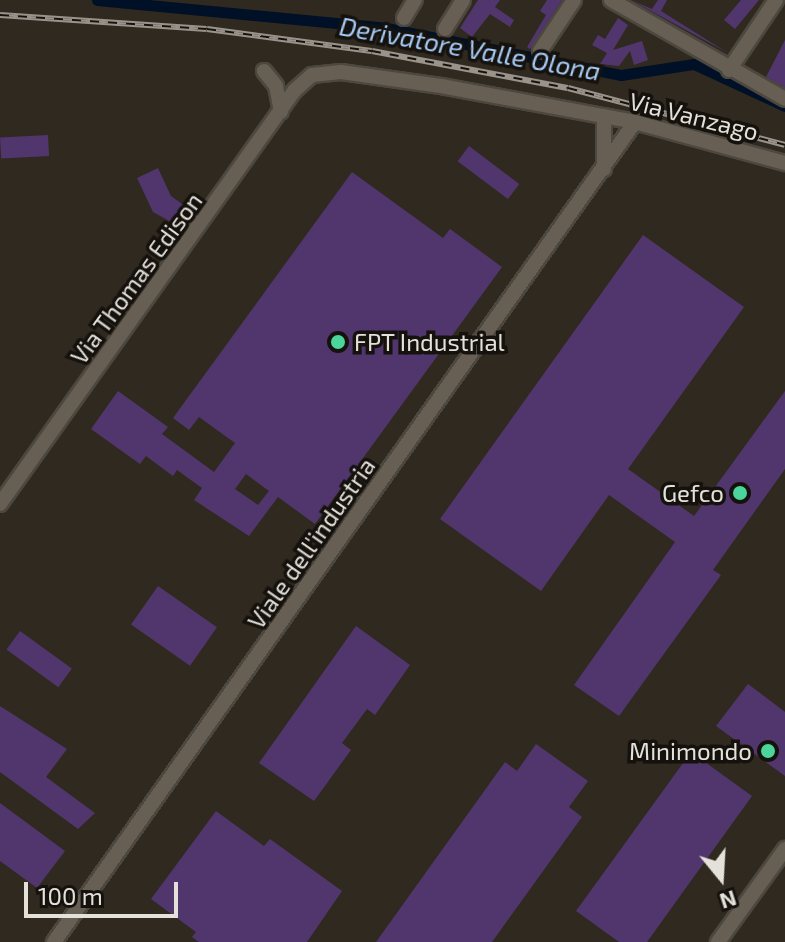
<!DOCTYPE html>
<html>
<head>
<meta charset="utf-8">
<style>
  body { margin:0 }
  #map { position:relative; width:785px; height:942px; overflow:hidden; background:#30291f; font-family:"Exo 2",sans-serif }
  div>[style] { position:absolute }
  .canal>* { height:11px; margin:-5.5px; padding:0 5.5px; transform-origin:5.5px; border-radius:5.5px; background:#001027 }
  .building>* { inset:0; background:#50366c; transform-origin:0 0 }
  .roads { filter:drop-shadow(2px 0 #4d483f) drop-shadow(-2px 0 #4d483f) drop-shadow(0 2px #4d483f) drop-shadow(0 -2px #4d483f) }
  .minor>* { height:14px; margin:-7px; padding:0 7px; transform-origin:7px; border-radius:7px; background:#675f54 }
  .rail>* { height:6px; margin-top:-3px; transform-origin:0; background:repeating-linear-gradient(90deg,#15120e 0 9px,#99938c 0 18px); box-sizing:border-box; border-block:2px solid #99938c }
  .dots>* { width:22px; height:22px; translate:-50% -50%; box-sizing:border-box; border:4px solid #15120e; border-radius:50% }
  span { translate:-50% -50%; white-space:nowrap; text-align:center; line-height:1.15; -webkit-text-stroke:7px #15120e; paint-order:stroke }
  .street-label { font-size:24px; color:#e4e0da }
  .poi-label { font-size:24px; color:#e4e0da }
  .left { translate:0 -50%; text-align:left }
  .right { translate:-100% -50%; text-align:right }
  .water-label { font-size:26px; color:#a5caf5; font-style:italic }
  .north { position:absolute; left:681px; top:838px; width:80px; height:80px; -webkit-text-stroke:6px #15120e; paint-order:stroke; rotate:162deg; font-size:22px; font-weight:700; line-height:32px; text-align:center; color:#e4e0da }
  .north::after { content:''; display:block; margin:auto; width:28px; height:36px; background:#e4e0da; clip-path:polygon(50% 0,100% 100%,50% 72%,0 100%) }
  .scale { position:absolute; left:24px; top:882px; width:154px; height:36px; box-sizing:border-box; border:4px solid #e4e0da; border-top:0; padding-left:10px; font-size:24px; line-height:28px; white-space:nowrap; color:#e4e0da; -webkit-text-stroke:6px #15120e; paint-order:stroke }
</style>
</head>
<body>
<div id="map">
  <div class="canal">
    <i style="left:97px;top:0;width:290px;rotate:5.5deg"></i>
    <i style="left:386px;top:28px;width:240px;rotate:11.3deg"></i>
    <i style="left:621px;top:75px;width:74px;rotate:-8.6deg"></i>
    <i style="left:694px;top:64px;width:100px;rotate:24.8deg"></i>
  </div>
  <div class="building">
    <i style="clip-path:polygon(478px 0,500px 0,495px 7px,514px 20px,510px 27px,490px 14px,472px 37px,460px 28px)"></i>
    <i style="clip-path:polygon(547px 0,562px 0,530px 49px,527px 47px,546px 15px,540px 11px)"></i>
    <i style="clip-path:polygon(631px 0,652px 9px,658px 0,667px 0,661px 11px,728px 53px)"></i>
    <i style="clip-path:polygon(741px 0,759px 0,735px 29px,724px 20px)"></i>
    <i style="clip-path:polygon(618px 18px,628px 25px,613px 50px,642px 41px,648px 60px,634px 65px,630px 51px,619px 66px,600px 64px,607px 53px,592px 45px,598px 35px,605px 39px)"></i>
    <i style="clip-path:polygon(785px 40px,785px 88px,766px 77px)"></i>
    <i style="left:48px;top:135px;width:21px;height:48px;rotate:87deg"></i>
    <i style="left:469px;top:146px;width:63px;height:19px;rotate:37deg"></i>
    <i style="clip-path:polygon(158px 168px,171px 196px,193px 212px,182px 228px,153px 212px,137px 178px)"></i>
    <i style="clip-path:polygon(evenodd,352px 172px,443px 238px,450px 229px,502px 267px,315px 524px,278px 497px,249px 536px,194px 500px,202px 488px,177px 470px,173px 476px,146px 456px,140px 464px,91px 429px,118px 391px,168px 427px,162px 434px,214px 472px,235px 443px,199px 417px,189px 430px,173px 418px,352px 172px,246px 474px,269px 491px,258px 505px,235px 489px,246px 474px)"></i>
    <i style="clip-path:polygon(643px 235px,744px 307px,628px 469px,694px 516px,785px 391px,785px 469px,713px 570px,721px 575px,619px 716px,574px 685px,675px 542px,609px 495px,541px 591px,440px 519px)"></i>
    <i style="left:158px;top:586px;width:72px;height:47px;rotate:35deg"></i>
    <i style="clip-path:polygon(356px 626px,410px 665px,375px 715px,367px 709px,342px 743px,351px 750px,314px 801px,259px 763px)"></i>
    <i style="left:20px;top:631px;width:64px;height:23px;rotate:36deg"></i>
    <i style="clip-path:polygon(748px 684px,785px 712px,785px 776px,716px 726px)"></i>
    <i style="clip-path:polygon(0 706px,67px 749px,46px 777px,95px 813px,78px 829px,0 772px)"></i>
    <i style="clip-path:polygon(536px 744px,588px 781px,569px 807px,582px 817px,492px 942px,376px 942px,505px 762px,517px 771px)"></i>
    <i style="clip-path:polygon(691px 752px,752px 796px,647px 942px,619px 942px,576px 911px)"></i>
    <i style="clip-path:polygon(0 803px,65px 851px,37px 888px,0 861px)"></i>
    <i style="clip-path:polygon(216px 811px,264px 846px,270px 839px,342px 891px,307px 942px,199px 942px,192px 937px,196px 932px,151px 899px)"></i>
  </div>
  <div class="roads">
    <div class="minor">
      <i style="left:611px;top:0;width:200px;rotate:29.6deg"></i>
      <i style="left:404px;top:18px;width:21px;rotate:-59deg"></i>
      <i style="left:445px;top:29px;width:34px;rotate:-58deg"></i>
      <i style="left:540px;top:51px;width:61px;rotate:-56.3deg"></i>
      <i style="left:729px;top:70px;width:84px;rotate:-56.1deg"></i>
      <i style="left:264px;top:71px;width:19px;rotate:51deg"></i>
      <i style="left:276px;top:86px;width:26px;rotate:79deg"></i>
      <i style="left:604px;top:116px;width:53px;rotate:90deg"></i>
      <i style="left:0;top:504px;width:507px;rotate:-54.55deg"></i>
      <i style="left:294px;top:91px;width:24px;rotate:-42deg"></i>
      <i style="left:312px;top:75px;width:29px;rotate:-6deg"></i>
      <i style="left:341px;top:72px;width:101px;rotate:8deg"></i>
      <i style="left:441px;top:86px;width:197px;rotate:10.5deg"></i>
      <i style="left:635px;top:122px;width:156px;rotate:15.3deg"></i>
      <i style="left:54px;top:942px;width:1005px;rotate:-54.68deg"></i>
      <i style="left:718px;top:942px;width:115px;rotate:-54.2deg"></i>
    </div>
  </div>
  <div class="rail">
    <i style="left:0;top:15px;width:207px;rotate:3.9deg"></i>
    <i style="left:207px;top:29px;width:166px;rotate:7.6deg"></i>
    <i style="left:372px;top:51px;width:199px;rotate:10.7deg"></i>
    <i style="left:568px;top:88px;width:224px;rotate:14.7deg"></i>
  </div>
  <div class="dots">
    <i style="left:338px;top:342px;background:#4bd49b"></i>
    <i style="left:740px;top:493px;background:#4bd49b"></i>
    <i style="left:768px;top:751px;background:#4bd49b"></i>
  </div>
  <div class="street-label">
    <span style="left:694px;top:116px;rotate:14deg">Via Vanzago</span>
    <span style="left:136px;top:278px;rotate:-54deg">Via Thomas Edison</span>
    <span style="left:311px;top:543px;rotate:-55deg">Viale dell'industria</span>
  </div>
  <div class="poi-label">
    <span class="left" style="left:354px;top:342px">FPT Industrial</span>
    <span class="right" style="left:724px;top:493px">Gefco</span>
    <span class="right" style="left:752px;top:751px">Minimondo</span>
  </div>
  <div class="water-label">
    <span style="left:470px;top:48px;rotate:10deg">Derivatore Valle Olona</span>
  </div>
  <div class="north">N</div>
  <div class="scale">100 m</div>
</div>
</body>
</html>
